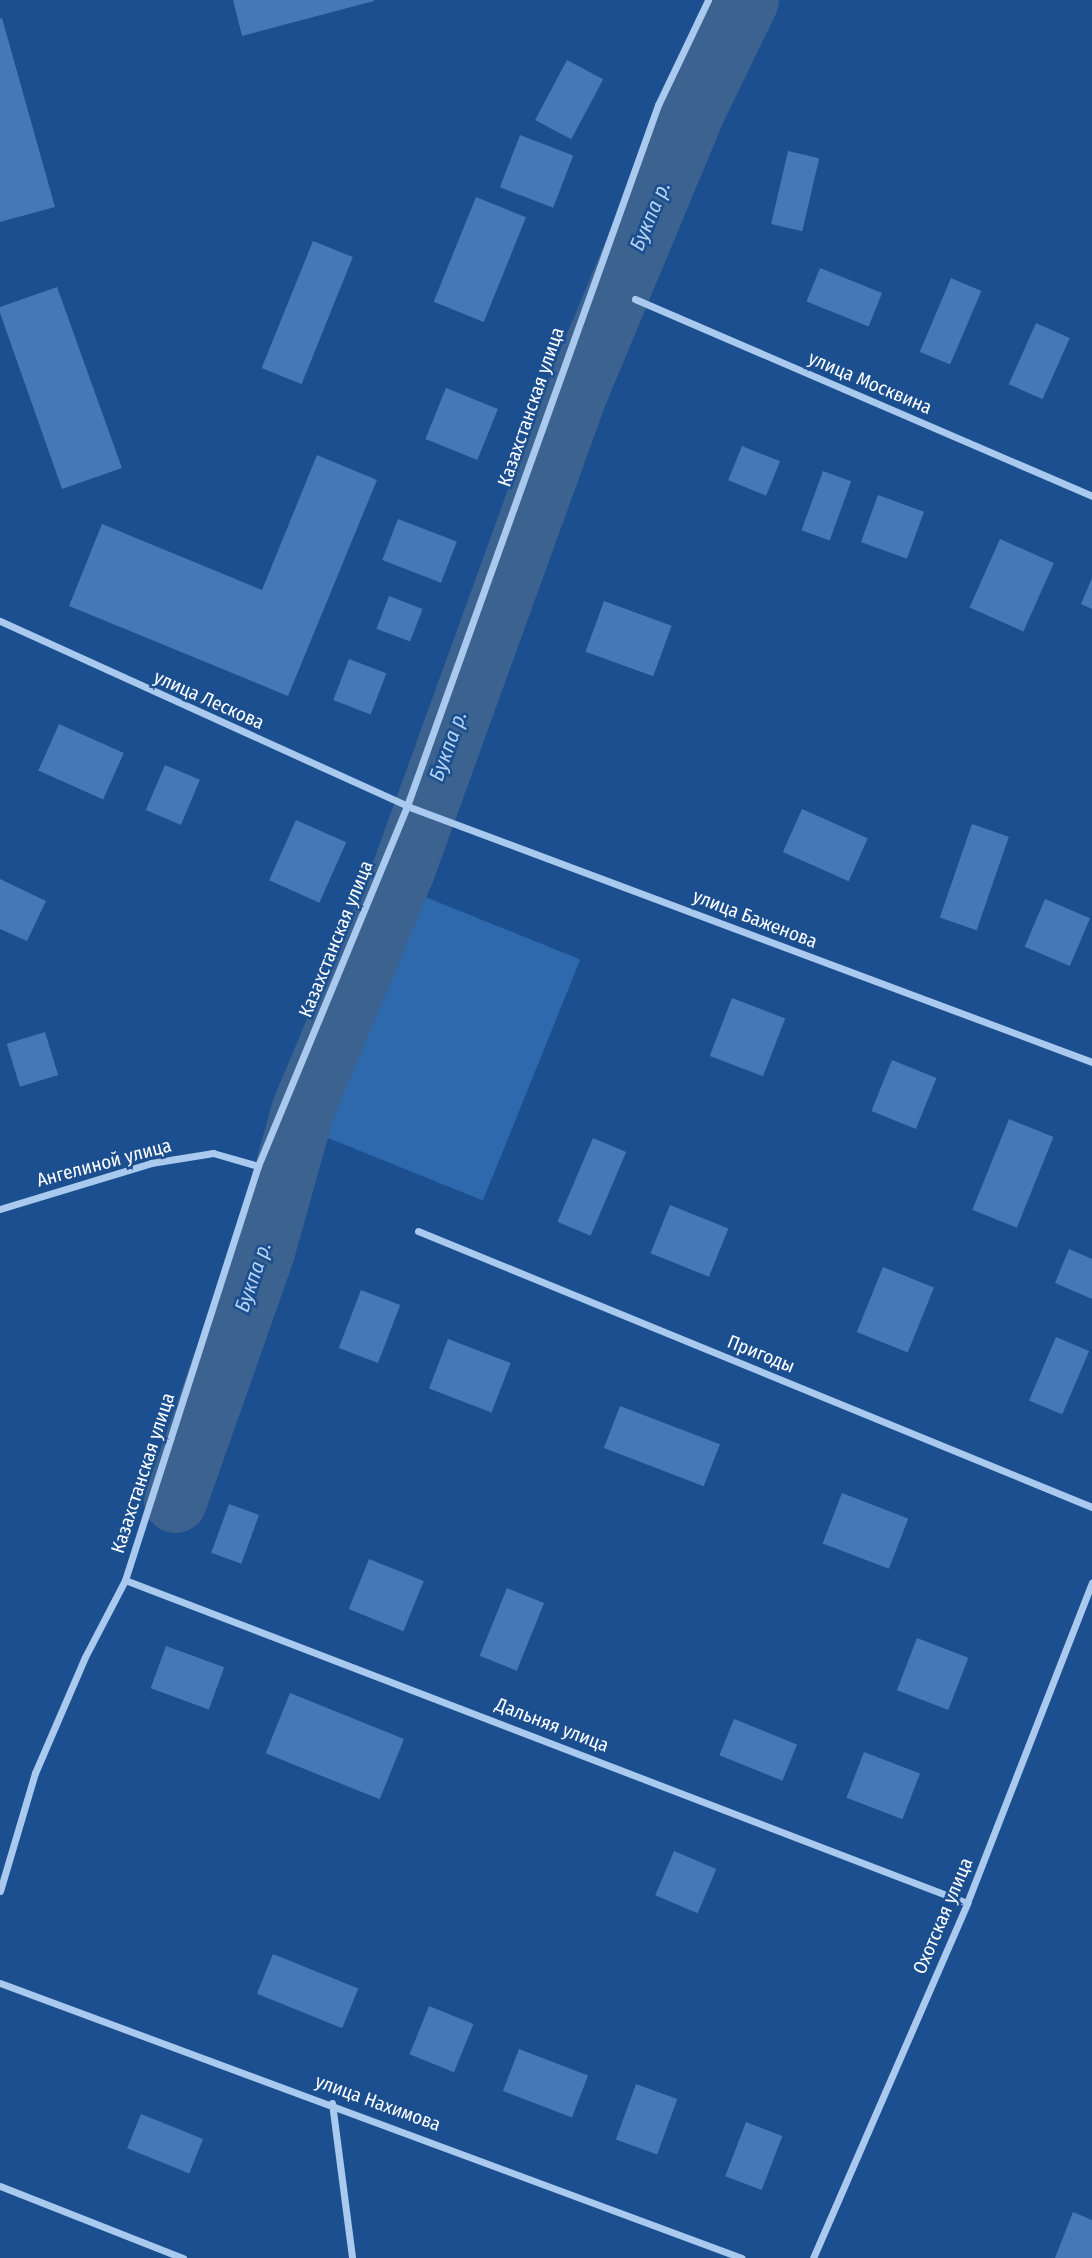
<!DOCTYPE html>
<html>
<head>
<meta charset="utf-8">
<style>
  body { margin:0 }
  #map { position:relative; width:1092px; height:2258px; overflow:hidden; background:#1b4f8f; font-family:"Fira Sans Condensed",sans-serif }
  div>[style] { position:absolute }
  .green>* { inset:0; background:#2e69ad; transform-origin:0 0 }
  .river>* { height:63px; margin:-31.5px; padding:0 31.5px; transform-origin:31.5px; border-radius:31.5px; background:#3c6290 }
  .building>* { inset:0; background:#4478b7; transform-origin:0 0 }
  .street>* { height:7px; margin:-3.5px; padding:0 3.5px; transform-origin:3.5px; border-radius:3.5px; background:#a9c9ee }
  span { translate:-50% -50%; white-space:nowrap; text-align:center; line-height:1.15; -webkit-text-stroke:5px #1b4f8f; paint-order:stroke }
  .street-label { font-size:19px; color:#fff }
  .water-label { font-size:21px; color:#b5d3f5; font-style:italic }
</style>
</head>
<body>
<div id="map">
  <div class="green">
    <i style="left:418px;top:894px;width:175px;height:260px;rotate:22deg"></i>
  </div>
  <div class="river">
    <i style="left:175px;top:1501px;width:265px;rotate:-70.6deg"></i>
    <i style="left:263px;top:1251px;width:148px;rotate:-74.4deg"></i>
    <i style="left:303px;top:1108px;width:258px;rotate:-67.2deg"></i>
    <i style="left:403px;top:870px;width:498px;rotate:-70.1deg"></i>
    <i style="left:572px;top:402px;width:317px;rotate:-67.4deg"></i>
    <i style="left:694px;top:109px;width:121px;rotate:-64.1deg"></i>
  </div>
  <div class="building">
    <i style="clip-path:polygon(233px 0,374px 0,374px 1px,242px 36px)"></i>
    <i style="clip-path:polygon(2px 18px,55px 207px,0 222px,0 19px)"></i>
    <i style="left:567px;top:60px;width:41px;height:68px;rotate:28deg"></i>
    <i style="left:520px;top:135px;width:57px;height:56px;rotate:21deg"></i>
    <i style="left:788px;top:151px;width:32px;height:75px;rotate:13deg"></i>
    <i style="left:476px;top:197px;width:54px;height:113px;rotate:22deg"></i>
    <i style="left:313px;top:241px;width:43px;height:137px;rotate:22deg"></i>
    <i style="left:820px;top:268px;width:67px;height:36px;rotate:22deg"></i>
    <i style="left:951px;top:278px;width:33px;height:80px;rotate:23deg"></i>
    <i style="clip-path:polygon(57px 287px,122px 468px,62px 489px,0 313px,0 307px)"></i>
    <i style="left:1036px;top:323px;width:37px;height:67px;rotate:24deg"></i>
    <i style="left:446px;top:388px;width:56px;height:55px;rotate:22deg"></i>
    <i style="left:742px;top:446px;width:41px;height:37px;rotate:22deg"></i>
    <i style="clip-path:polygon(317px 455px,377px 480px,288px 696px,69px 606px,102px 524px,262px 590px)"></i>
    <i style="left:823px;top:471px;width:30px;height:63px;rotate:20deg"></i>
    <i style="left:878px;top:495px;width:49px;height:50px;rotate:20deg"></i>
    <i style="left:398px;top:519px;width:63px;height:44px;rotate:21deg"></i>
    <i style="left:1000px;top:539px;width:59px;height:75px;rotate:24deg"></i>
    <i style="clip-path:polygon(1092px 578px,1092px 609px,1081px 604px)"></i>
    <i style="left:389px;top:596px;width:36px;height:35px;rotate:21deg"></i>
    <i style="left:604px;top:601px;width:72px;height:54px;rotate:20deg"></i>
    <i style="left:349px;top:659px;width:40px;height:44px;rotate:21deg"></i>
    <i style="left:59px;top:724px;width:71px;height:51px;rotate:24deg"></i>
    <i style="left:165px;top:765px;width:38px;height:49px;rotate:23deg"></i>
    <i style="left:802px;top:809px;width:72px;height:47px;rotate:24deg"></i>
    <i style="left:296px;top:820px;width:55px;height:66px;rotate:24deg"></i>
    <i style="left:972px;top:824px;width:39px;height:99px;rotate:19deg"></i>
    <i style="clip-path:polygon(0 879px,46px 901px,27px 941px,0 929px)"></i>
    <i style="left:1045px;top:899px;width:49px;height:52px;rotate:23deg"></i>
    <i style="left:732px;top:998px;width:57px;height:62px;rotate:21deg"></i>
    <i style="left:45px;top:1032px;width:45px;height:40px;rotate:73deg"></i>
    <i style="left:892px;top:1060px;width:48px;height:55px;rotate:22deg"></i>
    <i style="left:1009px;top:1119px;width:48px;height:98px;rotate:22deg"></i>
    <i style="left:593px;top:1138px;width:36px;height:91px;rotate:23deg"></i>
    <i style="left:670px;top:1205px;width:63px;height:52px;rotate:22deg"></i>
    <i style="clip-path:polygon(1069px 1249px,1092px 1259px,1092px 1299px,1055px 1283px)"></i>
    <i style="left:883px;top:1267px;width:55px;height:70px;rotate:22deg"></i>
    <i style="left:361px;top:1290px;width:42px;height:62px;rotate:21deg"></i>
    <i style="left:1056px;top:1337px;width:36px;height:69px;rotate:23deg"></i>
    <i style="left:448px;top:1339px;width:67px;height:53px;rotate:21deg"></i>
    <i style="left:620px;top:1406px;width:107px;height:45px;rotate:21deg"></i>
    <i style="left:842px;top:1493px;width:71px;height:54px;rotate:21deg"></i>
    <i style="left:229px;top:1504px;width:32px;height:52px;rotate:20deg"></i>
    <i style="left:369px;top:1559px;width:59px;height:54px;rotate:22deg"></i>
    <i style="left:507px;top:1588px;width:40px;height:73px;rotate:22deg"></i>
    <i style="left:917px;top:1638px;width:55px;height:56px;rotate:21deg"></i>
    <i style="left:166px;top:1646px;width:62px;height:45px;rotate:20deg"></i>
    <i style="left:290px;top:1693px;width:123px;height:65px;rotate:22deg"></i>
    <i style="left:734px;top:1719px;width:68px;height:39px;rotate:22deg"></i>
    <i style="left:864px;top:1752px;width:60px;height:49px;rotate:21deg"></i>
    <i style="left:674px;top:1851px;width:46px;height:48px;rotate:23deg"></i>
    <i style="left:273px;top:1954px;width:92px;height:43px;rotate:22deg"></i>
    <i style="left:429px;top:2006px;width:48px;height:52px;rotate:22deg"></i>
    <i style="left:519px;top:2049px;width:74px;height:45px;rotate:21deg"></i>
    <i style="left:636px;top:2084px;width:44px;height:59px;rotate:20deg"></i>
    <i style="left:141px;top:2114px;width:67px;height:37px;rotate:22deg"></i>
    <i style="left:746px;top:2122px;width:39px;height:58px;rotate:21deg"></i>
    <i style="clip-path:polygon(1073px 2212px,1092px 2220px,1092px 2258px,1055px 2258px)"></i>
  </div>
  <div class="street">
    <i style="left:635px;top:299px;width:498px;rotate:23.3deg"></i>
    <i style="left:0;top:621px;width:447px;rotate:24.4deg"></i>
    <i style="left:407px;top:806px;width:731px;rotate:20.49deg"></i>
    <i style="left:0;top:1209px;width:158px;rotate:-16.9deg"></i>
    <i style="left:151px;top:1163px;width:63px;rotate:-9.2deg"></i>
    <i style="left:213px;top:1153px;width:47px;rotate:16.1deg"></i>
    <i style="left:418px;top:1231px;width:728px;rotate:22.27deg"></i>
    <i style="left:125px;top:1580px;width:902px;rotate:20.99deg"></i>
    <i style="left:0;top:1891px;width:123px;rotate:-73.5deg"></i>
    <i style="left:35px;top:1773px;width:126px;rotate:-66.7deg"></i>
    <i style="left:85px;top:1657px;width:87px;rotate:-62.5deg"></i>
    <i style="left:125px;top:1580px;width:435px;rotate:-72.2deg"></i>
    <i style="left:258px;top:1166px;width:390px;rotate:-67.5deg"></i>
    <i style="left:407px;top:806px;width:745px;rotate:-70.3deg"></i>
    <i style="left:658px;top:105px;width:116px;rotate:-64.5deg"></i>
    <i style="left:0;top:1983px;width:791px;rotate:20.34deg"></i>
    <i style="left:332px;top:2103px;width:156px;rotate:82.6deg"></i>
    <i style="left:0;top:2186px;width:197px;rotate:21.5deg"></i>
    <i style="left:813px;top:2258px;width:387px;rotate:-66.5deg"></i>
    <i style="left:967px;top:1903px;width:344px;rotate:-68.7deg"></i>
  </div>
  <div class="street-label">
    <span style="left:870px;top:383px;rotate:23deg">улица Москвина</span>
    <span style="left:531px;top:407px;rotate:-71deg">Казахстанская улица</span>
    <span style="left:209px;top:700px;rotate:24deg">улица Лескова</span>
    <span style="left:755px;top:919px;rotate:21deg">улица Баженова</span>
    <span style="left:336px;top:939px;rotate:-68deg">Казахстанская улица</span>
    <span style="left:104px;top:1163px;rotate:-15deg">Ангелиной улица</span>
    <span style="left:761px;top:1354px;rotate:22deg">Пригоды</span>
    <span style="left:143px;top:1473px;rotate:-72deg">Казахстанская улица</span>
    <span style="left:552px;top:1725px;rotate:21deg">Дальняя улица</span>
    <span style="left:943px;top:1916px;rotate:-67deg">Охотская улица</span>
    <span style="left:378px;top:2103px;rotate:20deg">улица Нахимова</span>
  </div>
  <div class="water-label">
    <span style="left:650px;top:216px;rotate:-67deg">Букпа р.</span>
    <span style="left:448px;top:746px;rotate:-70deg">Букпа р.</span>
    <span style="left:253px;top:1277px;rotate:-71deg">Букпа р.</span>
  </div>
</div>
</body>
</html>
